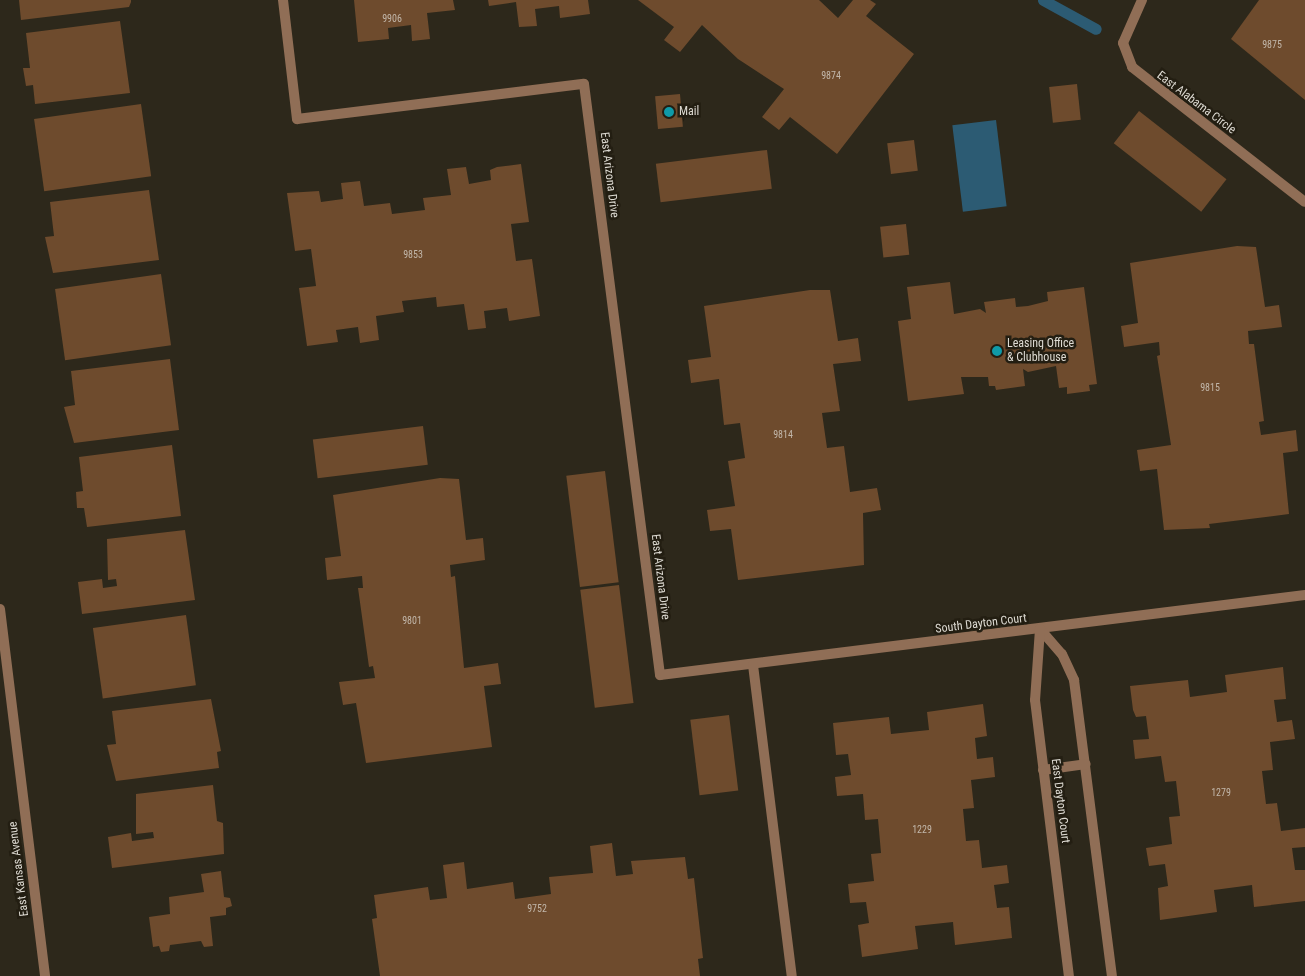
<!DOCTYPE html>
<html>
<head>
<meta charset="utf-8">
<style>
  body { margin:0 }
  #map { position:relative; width:1305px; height:976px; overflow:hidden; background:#2d281b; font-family:"Roboto Condensed",sans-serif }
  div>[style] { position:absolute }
  .water>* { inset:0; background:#2c5b73; transform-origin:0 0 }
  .stream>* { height:11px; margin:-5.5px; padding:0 5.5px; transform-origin:5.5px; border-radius:5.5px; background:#2c5b73 }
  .building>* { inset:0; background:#6e4b2d; transform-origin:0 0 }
  .lane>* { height:10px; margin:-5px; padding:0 5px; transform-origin:5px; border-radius:5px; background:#906e56 }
  .street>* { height:10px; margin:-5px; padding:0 5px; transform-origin:5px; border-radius:5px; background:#906e56 }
  .dots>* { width:14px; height:14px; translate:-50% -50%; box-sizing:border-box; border:2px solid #231e12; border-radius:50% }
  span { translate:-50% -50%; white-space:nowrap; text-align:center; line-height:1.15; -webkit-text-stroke:5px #231e12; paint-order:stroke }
  .number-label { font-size:10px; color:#c2b7aa }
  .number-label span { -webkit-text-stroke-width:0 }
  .street-label { font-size:12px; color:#dedbd3 }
  .poi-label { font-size:12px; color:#dedbd3 }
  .left { translate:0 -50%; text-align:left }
</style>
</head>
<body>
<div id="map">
  <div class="water">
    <i style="left:996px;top:120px;width:87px;height:44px;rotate:83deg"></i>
  </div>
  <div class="stream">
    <i style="left:1043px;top:0;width:60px;rotate:28.7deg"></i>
  </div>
  <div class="building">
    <i style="clip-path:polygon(19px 0,131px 0,131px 2px,129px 7px,21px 20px)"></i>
    <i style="clip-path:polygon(354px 0,453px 0,455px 10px,427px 13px,430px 39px,412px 41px,411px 25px,388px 28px,389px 39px,358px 42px)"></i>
    <i style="clip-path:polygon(488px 0,588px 0,590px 14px,560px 18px,559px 6px,535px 9px,537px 26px,519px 27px,516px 2px,489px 6px)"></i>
    <i style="clip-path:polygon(638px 0,819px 0,838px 18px,853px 0,870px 0,876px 4px,866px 16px,914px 54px,837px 154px,790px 117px,779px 130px,762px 117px,784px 89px,738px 59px,702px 25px,680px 52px,664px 40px,674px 27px)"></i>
    <i style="clip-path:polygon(1259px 0,1305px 0,1305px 100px,1231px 39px)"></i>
    <i style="clip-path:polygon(120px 21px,130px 93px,35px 104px,33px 85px,26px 86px,23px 68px,30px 68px,26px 33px)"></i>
    <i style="left:1077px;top:84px;width:36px;height:28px;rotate:84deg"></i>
    <i style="left:680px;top:94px;width:33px;height:25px;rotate:85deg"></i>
    <i style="left:141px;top:104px;width:73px;height:108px;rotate:82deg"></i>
    <i style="left:1139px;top:111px;width:111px;height:41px;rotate:38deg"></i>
    <i style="left:914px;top:140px;width:31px;height:27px;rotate:83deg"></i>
    <i style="left:767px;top:150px;width:39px;height:112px;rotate:83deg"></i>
    <i style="clip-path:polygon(521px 164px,529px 222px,511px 224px,516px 261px,532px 259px,540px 316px,509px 321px,507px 308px,484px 311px,486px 328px,468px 330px,464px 304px,437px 307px,436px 297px,402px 301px,404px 312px,376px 316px,379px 340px,360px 343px,358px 327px,336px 330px,338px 342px,307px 346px,299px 288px,316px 286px,311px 249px,295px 251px,287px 193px,319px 191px,321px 202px,343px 199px,341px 183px,360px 181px,364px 206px,390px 203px,392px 214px,425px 210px,423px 198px,451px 195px,447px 169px,466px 167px,469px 184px,491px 180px,490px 170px,497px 167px)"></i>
    <i style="clip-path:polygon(149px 190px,159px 260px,53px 273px,45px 237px,54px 236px,50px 202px)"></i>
    <i style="left:906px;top:224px;width:31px;height:26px;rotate:84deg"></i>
    <i style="clip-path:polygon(1237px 246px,1256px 247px,1265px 307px,1279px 305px,1282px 327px,1248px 331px,1249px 344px,1254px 344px,1264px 421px,1259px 422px,1261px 435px,1296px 430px,1298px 451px,1283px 453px,1289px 514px,1209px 524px,1210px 528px,1164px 530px,1157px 469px,1140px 471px,1137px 450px,1171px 445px,1157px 356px,1160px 355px,1159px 342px,1124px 347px,1121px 326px,1138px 323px,1130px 263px)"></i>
    <i style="left:161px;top:274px;width:72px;height:107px;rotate:82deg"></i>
    <i style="clip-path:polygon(950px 282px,954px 314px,980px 309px,986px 313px,984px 302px,1015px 298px,1016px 307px,1028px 306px,1048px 301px,1047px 292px,1084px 287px,1097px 384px,1089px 385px,1090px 391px,1067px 394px,1067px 387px,1059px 388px,1056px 366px,1028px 372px,1023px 369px,1025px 386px,996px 390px,995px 386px,989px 386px,988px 377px,961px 377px,964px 394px,908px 401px,898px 321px,911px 319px,907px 287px)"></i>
    <i style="clip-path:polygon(810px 290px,830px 290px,838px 341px,858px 338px,861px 361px,833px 364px,840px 411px,822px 413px,827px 448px,844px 446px,850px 492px,877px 488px,881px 510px,863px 513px,864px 565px,738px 580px,731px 529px,710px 531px,707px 510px,735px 506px,728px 461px,745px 458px,740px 423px,724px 425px,719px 379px,691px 383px,688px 360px,711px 357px,704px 306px)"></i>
    <i style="clip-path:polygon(170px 359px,179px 430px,74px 443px,64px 407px,75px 405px,71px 371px)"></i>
    <i style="left:423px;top:426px;width:39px;height:111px;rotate:83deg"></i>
    <i style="clip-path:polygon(172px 445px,181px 516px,87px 527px,84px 508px,77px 508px,76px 492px,83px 491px,79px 457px)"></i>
    <i style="left:605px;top:471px;width:112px;height:39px;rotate:83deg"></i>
    <i style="clip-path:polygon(440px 478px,459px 479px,466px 540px,483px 538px,485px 560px,450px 565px,451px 577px,455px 576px,464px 668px,498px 663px,501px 684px,484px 686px,492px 747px,366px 763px,356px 703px,343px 705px,339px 682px,375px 678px,373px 666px,369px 667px,358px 588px,363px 588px,362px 576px,327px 580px,325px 558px,341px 556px,333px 495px)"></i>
    <i style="clip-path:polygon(185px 530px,195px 600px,82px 614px,78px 582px,102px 579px,103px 588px,117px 586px,116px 579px,108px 580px,107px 539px)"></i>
    <i style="left:619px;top:585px;width:119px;height:39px;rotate:83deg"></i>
    <i style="left:186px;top:615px;width:71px;height:94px;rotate:82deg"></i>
    <i style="clip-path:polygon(1283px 667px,1286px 699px,1274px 700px,1277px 722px,1292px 720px,1295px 739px,1270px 742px,1273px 770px,1262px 771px,1266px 804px,1277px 803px,1281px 831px,1305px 828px,1305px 847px,1292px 848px,1295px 870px,1305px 870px,1305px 901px,1254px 907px,1252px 885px,1214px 890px,1217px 912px,1160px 920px,1158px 888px,1168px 886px,1165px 864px,1149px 866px,1146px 848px,1172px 844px,1169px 817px,1180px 816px,1176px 781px,1165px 782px,1161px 756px,1135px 759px,1133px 740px,1149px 739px,1146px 716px,1136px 717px,1133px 710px,1130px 686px,1188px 680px,1190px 697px,1227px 692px,1225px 675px)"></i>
    <i style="clip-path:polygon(211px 699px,221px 751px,217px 752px,219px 768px,116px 781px,107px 745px,116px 744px,112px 711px)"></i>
    <i style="clip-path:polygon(983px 704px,987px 736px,975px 738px,977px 759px,993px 757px,995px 777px,971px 780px,974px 808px,963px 809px,966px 841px,979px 840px,982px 868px,1007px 865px,1009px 883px,994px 885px,997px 908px,1009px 907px,1012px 938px,955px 945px,953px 922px,915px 926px,918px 949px,862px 957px,858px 925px,869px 923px,866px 902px,850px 903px,848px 884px,874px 881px,871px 854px,881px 853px,878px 819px,865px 820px,863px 794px,837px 796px,835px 777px,851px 775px,848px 754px,836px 755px,833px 723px,889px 717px,891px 734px,929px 730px,927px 712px)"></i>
    <i style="left:729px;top:715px;width:76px;height:39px;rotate:83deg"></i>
    <i style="clip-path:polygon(213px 785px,217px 821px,223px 823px,224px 854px,112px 868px,108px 837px,131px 833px,132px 841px,154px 838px,153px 832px,136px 834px,136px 794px)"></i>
    <i style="clip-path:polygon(612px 843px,616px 876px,633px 874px,631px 861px,685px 857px,688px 879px,694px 878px,703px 958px,698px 959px,700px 976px,380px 976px,372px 919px,377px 918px,374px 895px,428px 887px,430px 900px,447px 898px,443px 865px,464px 862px,467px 889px,513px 882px,515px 899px,551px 894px,549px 877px,593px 873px,590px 846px)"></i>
    <i style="clip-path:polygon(221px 871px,224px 897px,230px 898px,232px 906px,226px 908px,226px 915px,210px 917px,213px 946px,204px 947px,201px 941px,170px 945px,169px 951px,161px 952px,159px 946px,153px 947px,149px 917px,170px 914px,169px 897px,204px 892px,201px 874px)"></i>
  </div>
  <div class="lane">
    <i style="left:283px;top:0;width:120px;rotate:83.3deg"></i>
    <i style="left:297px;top:119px;width:289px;rotate:-7deg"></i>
    <i style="left:584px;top:84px;width:596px;rotate:82.67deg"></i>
    <i style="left:660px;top:675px;width:650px;rotate:-7.07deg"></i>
    <i style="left:1142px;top:0;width:47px;rotate:113.8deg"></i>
    <i style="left:1123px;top:43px;width:26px;rotate:69deg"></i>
    <i style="left:1132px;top:67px;width:219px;rotate:38deg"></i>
    <i style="left:1040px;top:629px;width:33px;rotate:49deg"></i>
    <i style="left:1062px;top:654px;width:29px;rotate:65deg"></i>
    <i style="left:1074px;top:680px;width:298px;rotate:82.7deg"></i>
    <i style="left:1040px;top:629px;width:71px;rotate:94deg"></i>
    <i style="left:1035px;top:700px;width:278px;rotate:83deg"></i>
    <i style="left:753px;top:665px;width:313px;rotate:82.9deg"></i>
    <i style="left:1043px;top:770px;width:43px;rotate:-7.9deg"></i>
  </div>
  <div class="street">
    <i style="left:0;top:609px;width:370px;rotate:83deg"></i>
  </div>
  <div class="dots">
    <i style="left:669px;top:112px;background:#0f9aa8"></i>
    <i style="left:997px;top:351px;background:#0f9aa8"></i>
  </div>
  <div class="number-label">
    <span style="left:392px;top:19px">9906</span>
    <span style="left:1272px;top:45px">9875</span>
    <span style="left:831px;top:76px">9874</span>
    <span style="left:413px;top:255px">9853</span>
    <span style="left:1210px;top:388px">9815</span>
    <span style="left:783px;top:435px">9814</span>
    <span style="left:412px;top:621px">9801</span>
    <span style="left:1221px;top:793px">1279</span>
    <span style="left:922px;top:830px">1229</span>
    <span style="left:537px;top:909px">9752</span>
  </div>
  <div class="street-label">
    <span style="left:1196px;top:103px;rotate:37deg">East Alabama Circle</span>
    <span style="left:609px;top:175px;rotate:83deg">East Arizona Drive</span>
    <span style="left:660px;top:577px;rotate:83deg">East Arizona Drive</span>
    <span style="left:981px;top:624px;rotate:-7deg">South Dayton Court</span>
    <span style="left:1060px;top:801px;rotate:83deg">East Dayton Court</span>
    <span style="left:19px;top:869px;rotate:-97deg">East Kansas Avenue</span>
  </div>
  <div class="poi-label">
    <span class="left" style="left:679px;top:112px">Mail</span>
    <span class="left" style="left:1007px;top:351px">Leasing Office<br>&amp; Clubhouse</span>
  </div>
</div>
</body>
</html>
